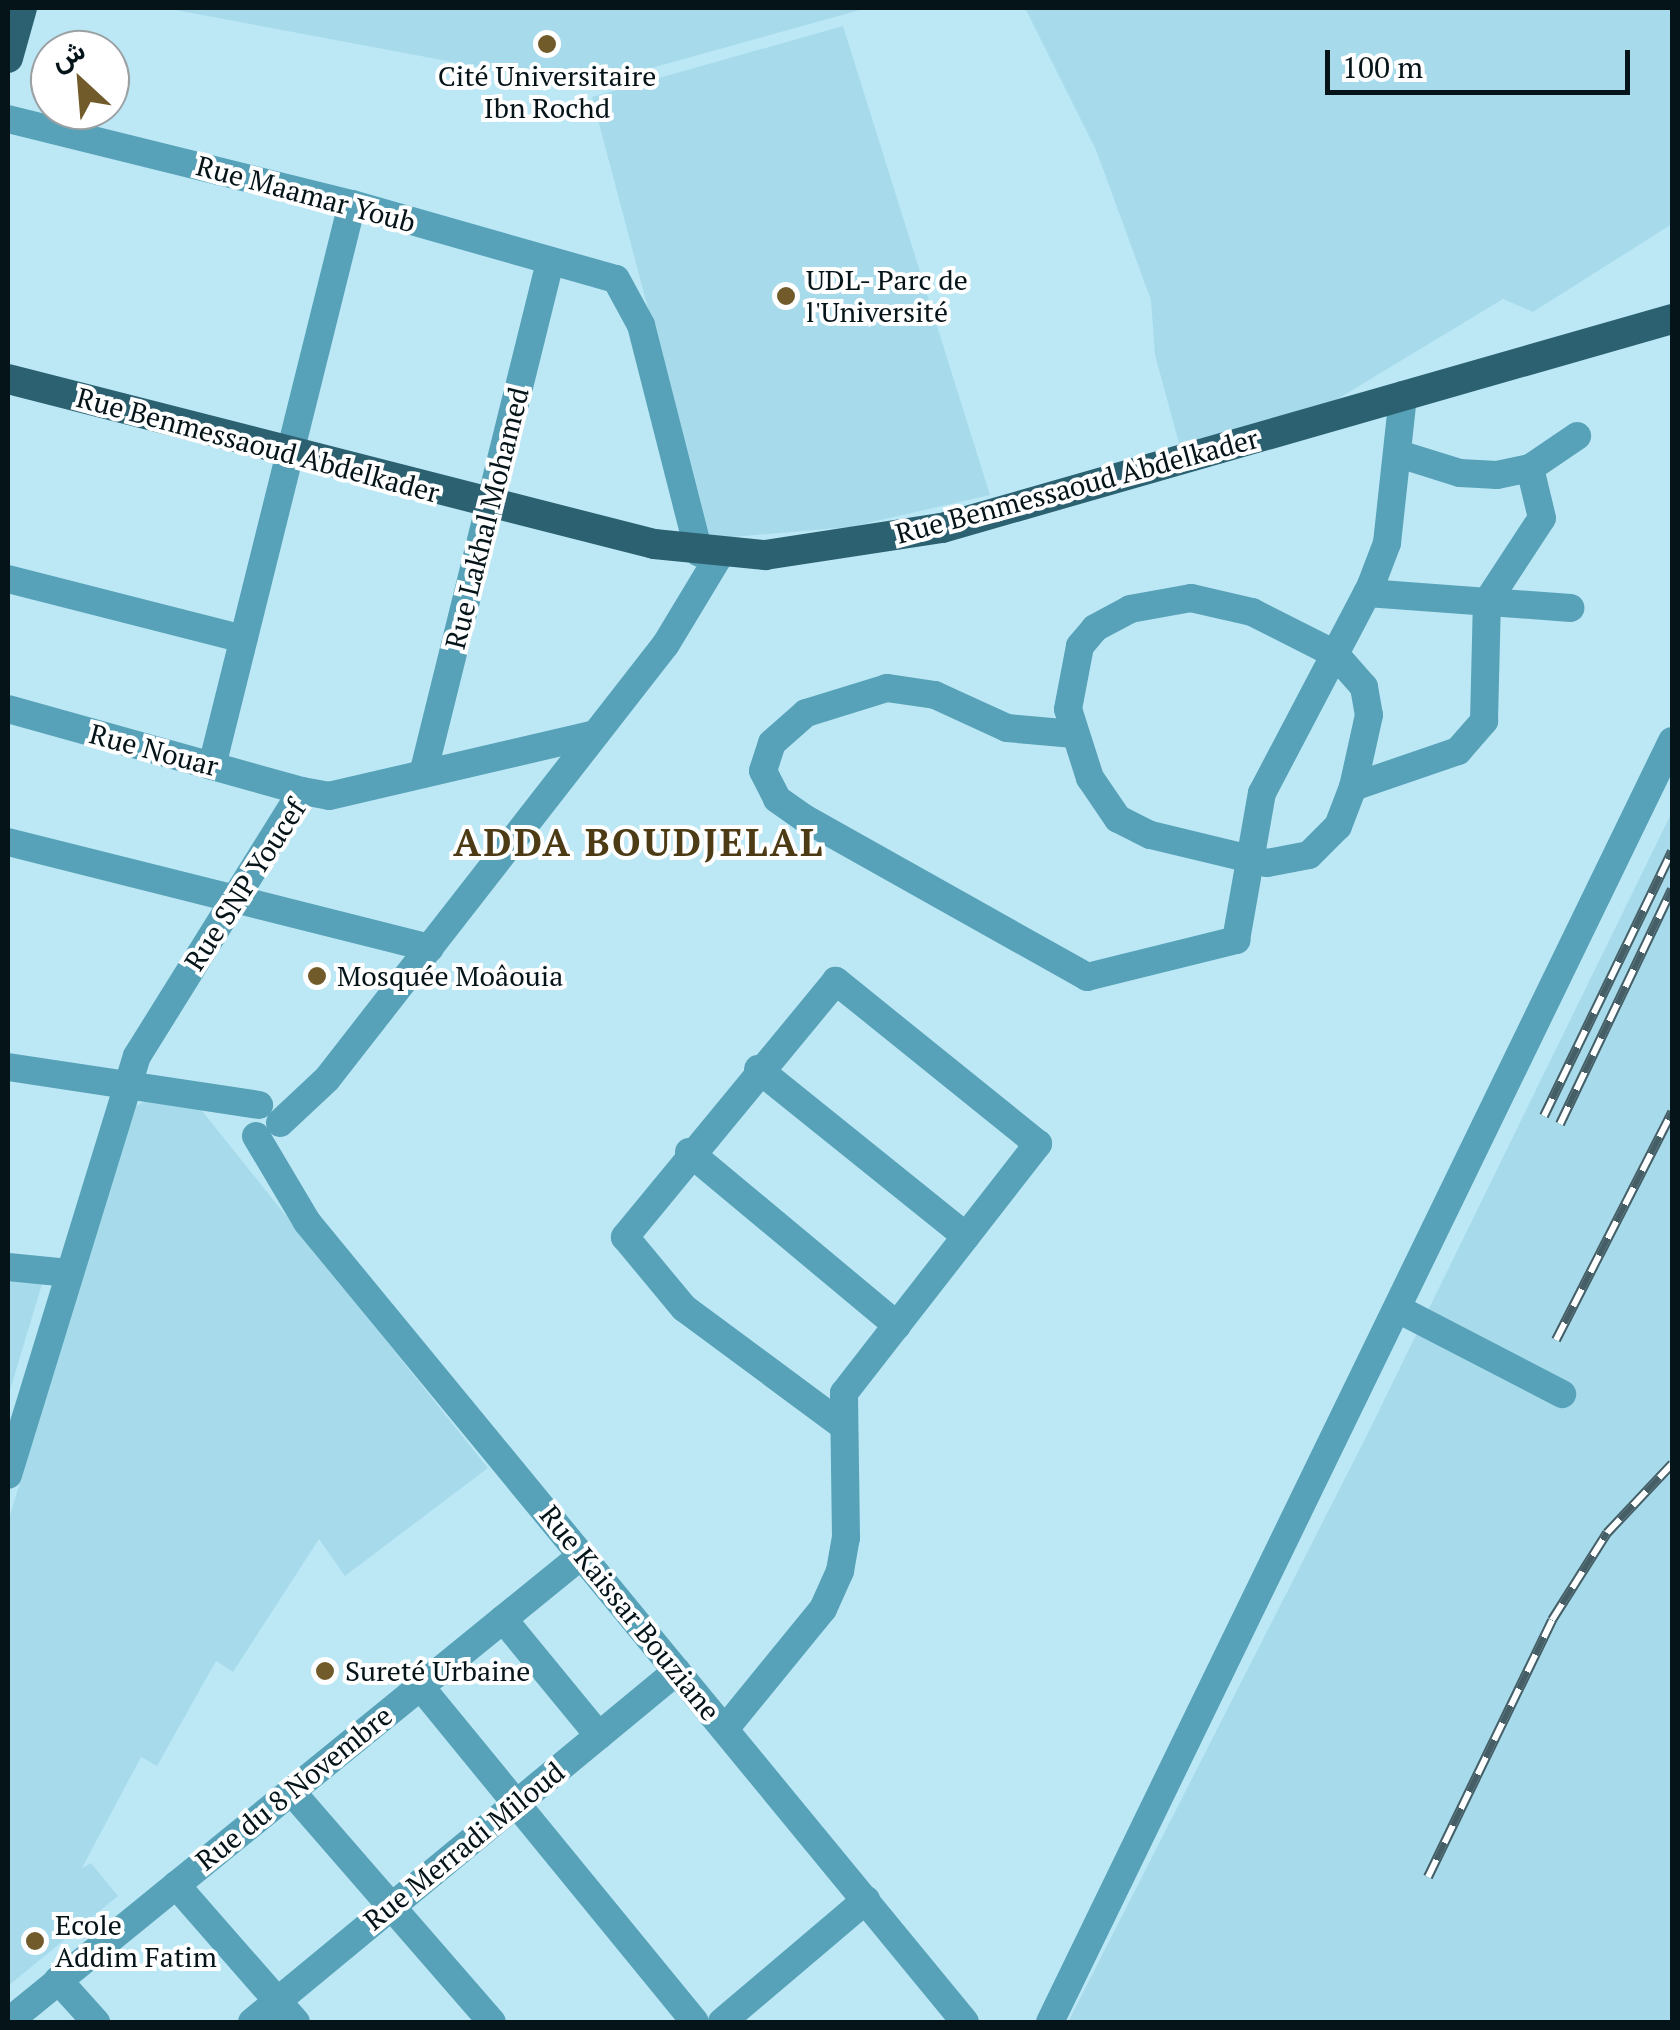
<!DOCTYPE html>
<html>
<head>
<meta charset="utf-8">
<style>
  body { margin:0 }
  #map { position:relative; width:1680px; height:2030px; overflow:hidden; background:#bce8f6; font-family:"PT Serif",Vazirmatn,serif }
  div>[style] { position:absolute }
  .built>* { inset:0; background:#a7dbeb }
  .minor>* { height:28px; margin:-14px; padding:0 14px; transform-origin:14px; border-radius:14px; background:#57a2b8 }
  .major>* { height:30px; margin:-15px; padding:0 15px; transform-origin:15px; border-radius:15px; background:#2c6171 }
  .rail>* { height:10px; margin-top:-5px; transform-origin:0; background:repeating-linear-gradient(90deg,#fff 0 19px,#465f67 0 38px); box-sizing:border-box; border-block:2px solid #465f67 }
  .dots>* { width:28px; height:28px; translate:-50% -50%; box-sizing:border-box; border:5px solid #fff; border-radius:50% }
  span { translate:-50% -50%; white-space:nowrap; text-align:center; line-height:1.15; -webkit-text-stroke:8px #fff; paint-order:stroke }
  .poi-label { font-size:28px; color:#051419 }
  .left { translate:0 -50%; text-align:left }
  .street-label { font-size:28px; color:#051419 }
  .district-label { font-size:38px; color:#4c3b14; font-weight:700; letter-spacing:2.5px }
  .frame { position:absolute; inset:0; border:10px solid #051419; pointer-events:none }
  .north { position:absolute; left:30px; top:30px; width:100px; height:100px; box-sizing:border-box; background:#fff; border:2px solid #9ba1a3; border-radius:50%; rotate:334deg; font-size:28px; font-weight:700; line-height:40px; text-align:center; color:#051419 }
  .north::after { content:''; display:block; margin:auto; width:35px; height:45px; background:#715b2a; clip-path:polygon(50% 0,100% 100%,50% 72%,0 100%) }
  .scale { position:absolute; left:1325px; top:50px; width:305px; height:45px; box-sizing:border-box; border:5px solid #051419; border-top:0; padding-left:12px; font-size:30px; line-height:35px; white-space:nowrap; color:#051419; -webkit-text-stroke:8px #fff; paint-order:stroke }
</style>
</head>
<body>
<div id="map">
  <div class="built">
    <i style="clip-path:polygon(165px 8px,867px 8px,590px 85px,549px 86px,533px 77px)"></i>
    <i style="clip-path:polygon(1025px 8px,1672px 8px,1672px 224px,1533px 312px,1503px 299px,1326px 406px,1180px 447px,1155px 355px,1151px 300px,1096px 150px)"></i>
    <i style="clip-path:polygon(843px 26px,990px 495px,850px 527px,709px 539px,592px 97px)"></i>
    <i style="clip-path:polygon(1672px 812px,1672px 2022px,1068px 2022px,1367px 1435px)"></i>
    <i style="clip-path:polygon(191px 1097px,488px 1468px,345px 1576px,319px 1539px,233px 1672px,216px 1661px,157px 1766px,141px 1757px,82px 1868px,91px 1863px,118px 1896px,8px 1986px,8px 1522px,133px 1108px,149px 1099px)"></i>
    <i style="clip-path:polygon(8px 1280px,42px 1284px,8px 1397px)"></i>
  </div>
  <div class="minor">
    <i style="left:8px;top:119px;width:354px;rotate:13.9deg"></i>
    <i style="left:352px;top:204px;width:274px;rotate:15.9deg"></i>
    <i style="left:616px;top:279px;width:52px;rotate:61.5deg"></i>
    <i style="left:641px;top:325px;width:235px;rotate:75.7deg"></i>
    <i style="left:1399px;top:454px;width:64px;rotate:17.3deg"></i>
    <i style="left:1460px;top:473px;width:37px;rotate:3deg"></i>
    <i style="left:1497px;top:475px;width:34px;rotate:-12deg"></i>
    <i style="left:1530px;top:468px;width:57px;rotate:-34.2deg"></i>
    <i style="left:8px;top:579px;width:243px;rotate:14.3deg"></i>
    <i style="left:1367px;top:593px;width:204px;rotate:4.2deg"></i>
    <i style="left:1191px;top:598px;width:63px;rotate:12.9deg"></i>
    <i style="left:1252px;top:612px;width:93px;rotate:26.8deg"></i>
    <i style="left:1335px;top:654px;width:44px;rotate:48.7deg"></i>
    <i style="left:1364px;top:687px;width:28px;rotate:80deg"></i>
    <i style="left:1369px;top:715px;width:74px;rotate:102.5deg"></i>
    <i style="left:1353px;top:787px;width:42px;rotate:111deg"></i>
    <i style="left:1338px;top:826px;width:41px;rotate:135deg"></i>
    <i style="left:1309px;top:855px;width:43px;rotate:169.2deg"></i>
    <i style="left:1267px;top:863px;width:120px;rotate:-166.5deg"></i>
    <i style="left:1150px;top:835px;width:36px;rotate:-153deg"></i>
    <i style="left:1118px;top:819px;width:50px;rotate:-124.3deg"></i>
    <i style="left:1090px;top:778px;width:72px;rotate:-107.7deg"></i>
    <i style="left:1068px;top:709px;width:64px;rotate:-79.2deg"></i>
    <i style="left:1080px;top:646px;width:23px;rotate:-50deg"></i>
    <i style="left:1095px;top:628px;width:40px;rotate:-28deg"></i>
    <i style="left:1130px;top:609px;width:62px;rotate:-10.2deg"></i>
    <i style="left:8px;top:709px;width:305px;rotate:15.6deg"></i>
    <i style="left:1074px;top:734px;width:67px;rotate:-174.9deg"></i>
    <i style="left:1007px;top:728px;width:79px;rotate:-155.4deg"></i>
    <i style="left:935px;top:695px;width:49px;rotate:-171.7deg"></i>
    <i style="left:887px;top:688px;width:85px;rotate:162.8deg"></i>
    <i style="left:806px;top:713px;width:45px;rotate:138.6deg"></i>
    <i style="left:772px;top:743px;width:29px;rotate:108deg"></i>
    <i style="left:763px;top:771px;width:31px;rotate:63deg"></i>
    <i style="left:777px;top:799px;width:33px;rotate:35deg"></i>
    <i style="left:804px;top:818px;width:325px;rotate:29.3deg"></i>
    <i style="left:1087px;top:977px;width:154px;rotate:-13.9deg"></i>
    <i style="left:1236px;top:940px;width:149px;rotate:-80deg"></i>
    <i style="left:1262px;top:793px;width:235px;rotate:-62.3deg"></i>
    <i style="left:1371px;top:585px;width:45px;rotate:-69.1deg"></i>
    <i style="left:1387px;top:543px;width:149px;rotate:-83.8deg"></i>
    <i style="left:212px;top:766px;width:579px;rotate:-76.01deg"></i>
    <i style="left:423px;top:774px;width:528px;rotate:-76.07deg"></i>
    <i style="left:1353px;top:787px;width:111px;rotate:-18.9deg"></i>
    <i style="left:1458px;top:751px;width:40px;rotate:-49deg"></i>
    <i style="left:1484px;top:721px;width:119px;rotate:-88.6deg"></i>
    <i style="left:1487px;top:602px;width:100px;rotate:-56.8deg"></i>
    <i style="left:1542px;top:518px;width:51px;rotate:-103.5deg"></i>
    <i style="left:8px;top:842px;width:435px;rotate:14.1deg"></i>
    <i style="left:8px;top:1067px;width:254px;rotate:8.6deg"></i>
    <i style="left:758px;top:1069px;width:267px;rotate:38.8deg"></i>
    <i style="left:280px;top:1123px;width:64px;rotate:-43.1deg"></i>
    <i style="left:327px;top:1079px;width:551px;rotate:-52.07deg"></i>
    <i style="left:666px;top:644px;width:106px;rotate:-58.9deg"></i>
    <i style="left:256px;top:1136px;width:100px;rotate:59.3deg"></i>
    <i style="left:307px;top:1222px;width:1036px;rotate:50.56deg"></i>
    <i style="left:689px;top:1152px;width:271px;rotate:39.8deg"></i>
    <i style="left:8px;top:1267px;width:61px;rotate:5.6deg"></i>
    <i style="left:1398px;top:1309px;width:185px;rotate:27.4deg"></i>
    <i style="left:8px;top:1475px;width:438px;rotate:-72.9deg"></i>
    <i style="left:137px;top:1056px;width:312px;rotate:-58.1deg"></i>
    <i style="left:302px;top:791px;width:27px;rotate:10deg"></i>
    <i style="left:329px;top:796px;width:274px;rotate:-13.1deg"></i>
    <i style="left:503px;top:1619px;width:151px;rotate:50.6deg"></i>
    <i style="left:420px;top:1686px;width:434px;rotate:50.7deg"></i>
    <i style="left:725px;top:1729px;width:155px;rotate:-50.8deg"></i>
    <i style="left:823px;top:1609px;width:42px;rotate:-65.9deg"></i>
    <i style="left:840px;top:1571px;width:34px;rotate:-80deg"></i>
    <i style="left:846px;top:1538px;width:145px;rotate:-90.8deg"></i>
    <i style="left:844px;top:1393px;width:316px;rotate:-52.1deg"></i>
    <i style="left:1038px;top:1144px;width:260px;rotate:-141.1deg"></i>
    <i style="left:836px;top:981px;width:332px;rotate:129.5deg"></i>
    <i style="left:625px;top:1237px;width:92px;rotate:50.3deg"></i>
    <i style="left:684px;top:1308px;width:197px;rotate:36.5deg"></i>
    <i style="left:291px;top:1791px;width:306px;rotate:49deg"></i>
    <i style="left:176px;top:1885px;width:182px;rotate:48.8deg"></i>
    <i style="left:58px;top:1980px;width:57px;rotate:47.9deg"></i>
    <i style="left:8px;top:2022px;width:740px;rotate:-39.13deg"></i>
    <i style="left:252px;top:2022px;width:551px;rotate:-39.55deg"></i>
    <i style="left:722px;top:2022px;width:189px;rotate:-40.3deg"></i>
    <i style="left:1050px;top:2022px;width:1424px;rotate:-64.1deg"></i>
  </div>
  <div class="major">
    <i style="left:8px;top:58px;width:52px;rotate:-74.4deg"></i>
    <i style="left:8px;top:379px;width:667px;rotate:14.33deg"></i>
    <i style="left:654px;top:544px;width:112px;rotate:5.7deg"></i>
    <i style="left:765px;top:555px;width:179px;rotate:-8.7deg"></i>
    <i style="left:942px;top:528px;width:759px;rotate:-15.98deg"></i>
  </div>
  <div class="rail">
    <i style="left:1544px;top:1116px;width:294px;rotate:-64.2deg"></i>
    <i style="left:1560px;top:1124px;width:260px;rotate:-64.5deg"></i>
    <i style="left:1556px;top:1340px;width:256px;rotate:-63deg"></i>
    <i style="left:1428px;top:1877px;width:285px;rotate:-64.2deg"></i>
    <i style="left:1552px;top:1620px;width:103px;rotate:-57.7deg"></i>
    <i style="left:1607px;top:1533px;width:95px;rotate:-46.7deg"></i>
  </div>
  <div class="dots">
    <i style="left:547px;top:44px;background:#715b2a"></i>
    <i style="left:786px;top:296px;background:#715b2a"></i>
    <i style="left:317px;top:976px;background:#715b2a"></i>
    <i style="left:325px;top:1671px;background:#715b2a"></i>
    <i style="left:35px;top:1941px;background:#715b2a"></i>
  </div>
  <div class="poi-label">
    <span style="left:547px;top:92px">Cité Universitaire<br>Ibn Rochd</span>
    <span class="left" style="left:806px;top:296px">UDL- Parc de<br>l'Université</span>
    <span class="left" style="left:337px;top:976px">Mosquée Moâouia</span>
    <span class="left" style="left:345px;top:1671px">Sureté Urbaine</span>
    <span class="left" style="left:55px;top:1941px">Ecole<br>Addim Fatim</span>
  </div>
  <div class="street-label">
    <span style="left:306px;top:194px;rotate:15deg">Rue Maamar Youb</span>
    <span style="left:258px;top:445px;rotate:15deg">Rue Benmessaoud Abdelkader</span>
    <span style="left:1077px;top:486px;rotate:-15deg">Rue Benmessaoud Abdelkader</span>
    <span style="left:487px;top:518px;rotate:-76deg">Rue Lakhal Mohamed</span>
    <span style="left:154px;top:750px;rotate:15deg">Rue Nouar</span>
    <span style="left:245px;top:885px;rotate:-57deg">Rue SNP Youcef</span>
    <span style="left:630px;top:1613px;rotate:51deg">Rue Kaissar Bouziane</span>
    <span style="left:294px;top:1788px;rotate:-39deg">Rue du 8 Novembre</span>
    <span style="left:464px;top:1846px;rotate:-39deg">Rue Merradi Miloud</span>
  </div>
  <div class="district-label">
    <span style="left:639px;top:843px">ADDA BOUDJELAL</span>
  </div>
  <div class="frame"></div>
  <div class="north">ش</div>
  <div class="scale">100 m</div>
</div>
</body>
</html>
